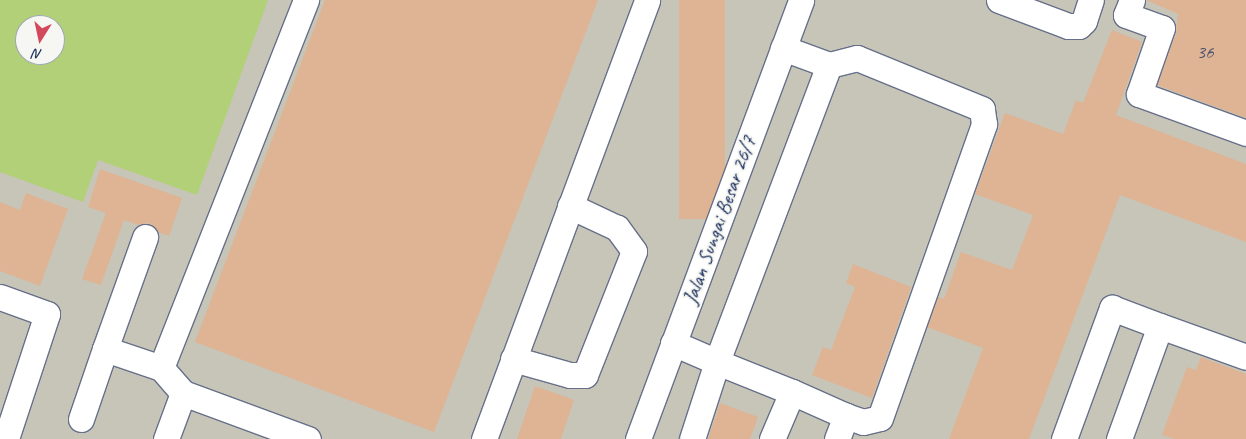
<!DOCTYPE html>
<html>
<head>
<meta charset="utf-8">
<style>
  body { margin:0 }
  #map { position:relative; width:1246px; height:439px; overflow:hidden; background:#f5e9d9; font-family:Caveat,sans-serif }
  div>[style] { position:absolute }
  .industrial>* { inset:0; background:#c7c4b8 }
  .green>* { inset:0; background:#b2d077 }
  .building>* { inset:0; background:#deb495; transform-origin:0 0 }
  .roads { filter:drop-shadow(1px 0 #677089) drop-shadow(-1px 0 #677089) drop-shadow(0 1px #677089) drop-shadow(0 -1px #677089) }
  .minor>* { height:25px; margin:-12.5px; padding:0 12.5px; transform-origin:12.5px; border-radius:12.5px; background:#fff }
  span { translate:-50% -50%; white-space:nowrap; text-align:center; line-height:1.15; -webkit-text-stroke:4px #f6f6f2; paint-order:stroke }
  .number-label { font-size:19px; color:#4c506c }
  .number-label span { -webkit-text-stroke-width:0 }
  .street-label { font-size:21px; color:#1b2f5e }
  .north { position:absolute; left:15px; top:15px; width:50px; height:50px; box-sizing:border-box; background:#f6f6f2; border:1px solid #9ea6b7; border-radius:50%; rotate:190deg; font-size:14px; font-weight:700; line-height:20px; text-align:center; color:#1b2f5e }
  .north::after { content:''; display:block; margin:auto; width:18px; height:22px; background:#d1495b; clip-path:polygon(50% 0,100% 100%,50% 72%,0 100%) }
</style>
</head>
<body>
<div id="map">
  <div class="industrial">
    <i style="clip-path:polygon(evenodd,0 0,1246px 0,1246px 439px,0 439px,0 0,25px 25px,55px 25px,55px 55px,25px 55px,25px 25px)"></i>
  </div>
  <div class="green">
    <i style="clip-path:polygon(evenodd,0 0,268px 0,197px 195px,98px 160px,83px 202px,0 172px,0 0,25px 25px,55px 25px,55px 55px,25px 55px,25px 25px)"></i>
  </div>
  <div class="building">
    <i style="clip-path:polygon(325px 0,598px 0,434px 432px,195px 342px)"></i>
    <i style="left:679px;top:0;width:46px;height:219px"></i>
    <i style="clip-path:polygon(1146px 0,1246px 0,1246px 118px,1157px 85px,1176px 33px,1178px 14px)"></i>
    <i style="clip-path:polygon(1112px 30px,1142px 42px,1116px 115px,1246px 164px,1246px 242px,1120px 195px,1029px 439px,949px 439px,983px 348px,927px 327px,938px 297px,944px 299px,961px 252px,1012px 270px,1033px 215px,975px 194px,1005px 113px,1063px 134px,1076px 100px,1083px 103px)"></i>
    <i style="clip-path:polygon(100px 169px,182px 198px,169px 236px,158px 232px,149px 223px,138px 225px,124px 220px,101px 285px,82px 279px,106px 213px,88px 207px)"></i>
    <i style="clip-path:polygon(26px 193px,68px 209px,40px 286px,0 271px,0 202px,20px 210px)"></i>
    <i style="clip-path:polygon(853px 264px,911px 287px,872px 398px,812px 375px,823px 347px,831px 350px,855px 287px,846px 283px)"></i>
    <i style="clip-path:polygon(1201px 357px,1246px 374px,1246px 439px,1174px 439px,1162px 435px,1187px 367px,1196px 370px)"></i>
    <i style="clip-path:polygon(535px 386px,574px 400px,561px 439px,517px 439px)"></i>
    <i style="clip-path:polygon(720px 403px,758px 417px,750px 439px,708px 439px)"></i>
  </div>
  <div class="roads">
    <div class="minor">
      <i style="left:999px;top:0;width:74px;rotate:20.6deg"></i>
      <i style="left:1068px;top:26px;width:11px"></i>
      <i style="left:1079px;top:26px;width:7px;rotate:-45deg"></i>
      <i style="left:1084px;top:21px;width:22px;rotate:-72deg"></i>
      <i style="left:1132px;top:0;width:16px;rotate:112deg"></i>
      <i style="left:1126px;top:15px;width:38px;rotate:20deg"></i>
      <i style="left:1162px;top:28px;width:70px;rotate:109.2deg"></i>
      <i style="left:1139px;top:94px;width:114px;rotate:20deg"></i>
      <i style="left:783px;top:48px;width:49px;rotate:20.3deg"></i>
      <i style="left:0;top:297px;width:50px;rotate:19.9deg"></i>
      <i style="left:47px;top:314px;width:132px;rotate:108.2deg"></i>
      <i style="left:673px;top:343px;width:48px;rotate:23.4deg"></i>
      <i style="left:717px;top:362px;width:81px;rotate:21.8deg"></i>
      <i style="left:792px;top:392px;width:59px;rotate:24deg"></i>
      <i style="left:846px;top:416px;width:18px;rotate:19deg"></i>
      <i style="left:863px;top:422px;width:17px;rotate:-13deg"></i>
      <i style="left:880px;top:418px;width:312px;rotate:-70.5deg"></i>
      <i style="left:984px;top:124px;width:15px;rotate:-98deg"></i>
      <i style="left:982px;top:109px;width:135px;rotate:-157.8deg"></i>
      <i style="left:857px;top:58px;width:29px;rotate:166deg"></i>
      <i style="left:829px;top:65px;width:317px;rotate:110.7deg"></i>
      <i style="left:717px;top:362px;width:81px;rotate:108deg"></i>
      <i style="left:105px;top:349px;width:119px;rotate:-70.3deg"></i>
      <i style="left:513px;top:359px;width:59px;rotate:15.7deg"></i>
      <i style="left:570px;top:375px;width:15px"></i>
      <i style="left:585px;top:375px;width:133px;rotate:-68.4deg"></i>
      <i style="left:634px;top:251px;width:29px;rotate:-126deg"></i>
      <i style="left:617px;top:228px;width:52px;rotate:-154.9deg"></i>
      <i style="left:183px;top:393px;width:33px;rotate:-131deg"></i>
      <i style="left:161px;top:368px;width:396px;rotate:-68.5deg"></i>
      <i style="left:81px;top:419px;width:74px;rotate:-71.1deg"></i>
      <i style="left:105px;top:349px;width:59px;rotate:18.7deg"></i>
      <i style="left:166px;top:439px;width:49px;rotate:-69.7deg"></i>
      <i style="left:183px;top:393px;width:133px;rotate:20.2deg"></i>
      <i style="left:484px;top:439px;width:468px;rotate:-69.6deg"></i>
      <i style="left:638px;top:439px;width:468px;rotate:-69.6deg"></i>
      <i style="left:772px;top:439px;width:51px;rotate:-66.9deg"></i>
      <i style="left:837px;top:439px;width:25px;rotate:-69deg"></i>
      <i style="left:1064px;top:439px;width:140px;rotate:-69.9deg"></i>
      <i style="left:1112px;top:308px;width:51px;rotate:20.6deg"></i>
      <i style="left:1119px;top:439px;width:120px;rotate:-70.1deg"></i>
      <i style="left:1160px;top:326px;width:91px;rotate:19.8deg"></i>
    </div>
  </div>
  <div class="number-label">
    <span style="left:1205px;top:53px">36</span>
  </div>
  <div class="street-label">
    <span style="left:719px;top:220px;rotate:-70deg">Jalan Sungai Besar 26/7</span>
  </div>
  <div class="north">N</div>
</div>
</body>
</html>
